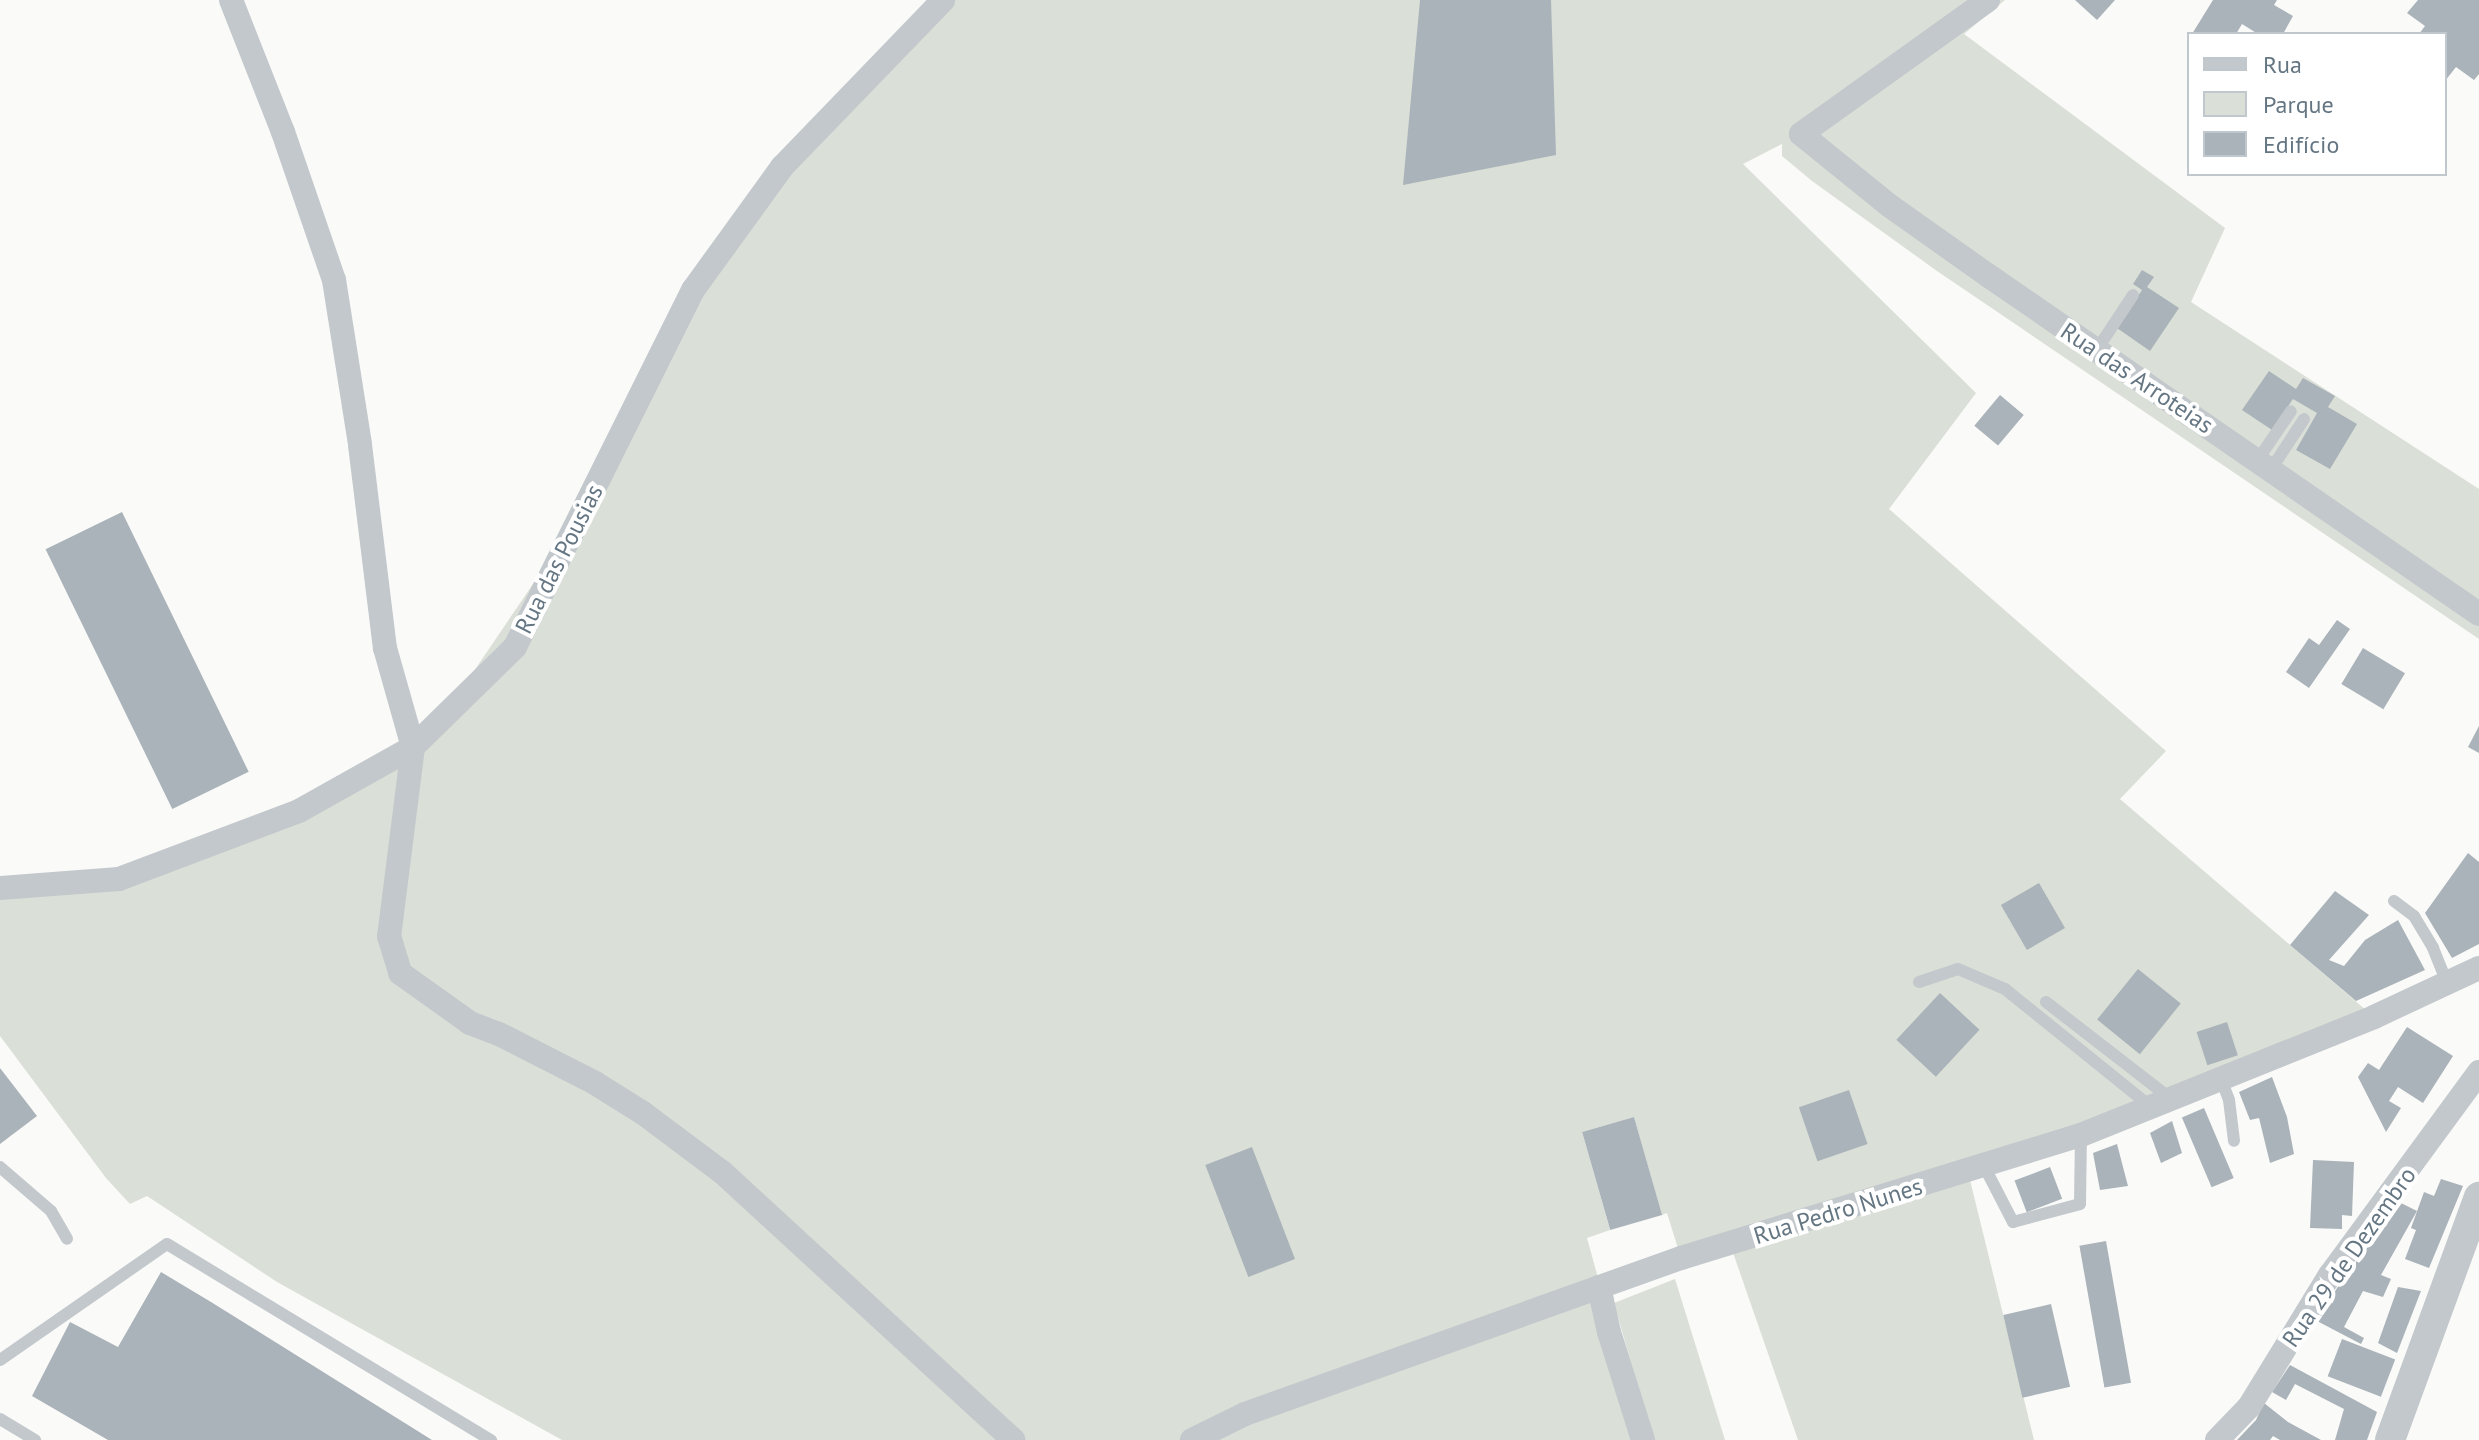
<!DOCTYPE html>
<html>
<head>
<meta charset="utf-8">
<style>
  body { margin:0 }
  #map { position:relative; width:2479px; height:1440px; overflow:hidden; background:#fafaf8; font-family:"PT Sans",sans-serif }
  div>[style] { position:absolute }
  .green>* { inset:0; background:#dadfd7 }
  .building>* { inset:0; background:#aab3b9; transform-origin:0 0 }
  .service>* { height:12px; margin:-6px; padding:0 6px; transform-origin:6px; border-radius:6px; background:#c3c8cc }
  .minor>* { height:24px; margin:-12px; padding:0 12px; transform-origin:12px; border-radius:12px; background:#c3c8cc }
  .tertiary>* { height:30px; margin:-15px; padding:0 15px; transform-origin:15px; border-radius:15px; background:#c3c8cc }
  span { translate:-50% -50%; white-space:nowrap; text-align:center; line-height:1.15; -webkit-text-stroke:8px #fff; paint-order:stroke }
  .street-label { font-size:24px; color:#657683 }
  .legend { position:absolute; left:2187px; top:32px; width:260px; height:144px; box-sizing:border-box; background:#fff; border:2px solid #c1c8cd; margin:0; padding:10px 14px; list-style:none; font-size:24px; color:#657683 }
  .legend li { display:flex; align-items:center; gap:16px; height:40px }
  .legend b { width:40px; border:2px solid #c1c8cd }
</style>
</head>
<body>
<div id="map">
  <div class="green">
    <i style="clip-path:polygon(943px 0,2005px 0,1964px 34px,2225px 228px,2191px 302px,2479px 489px,2479px 639px,1937px 271px,1812px 181px,1782px 156px,1782px 144px,1743px 164px,1976px 393px,1889px 509px,2166px 751px,2120px 799px,2374px 1017px,1968px 1172px,2034px 1440px,1798px 1440px,1730px 1244px,1681px 1258px,1667px 1213px,1662px 1215px,1634px 1117px,1582px 1132px,1610px 1230px,1587px 1238px,1643px 1440px,562px 1440px,277px 1282px,147px 1196px,130px 1204px,106px 1178px,0 1036px,0 888px,119px 879px,299px 811px,442px 718px,584px 509px,693px 290px,782px 167px)"></i>
    <i style="clip-path:polygon(1675px 1279px,1725px 1440px,1653px 1440px,1614px 1303px)"></i>
  </div>
  <div class="building">
    <i style="clip-path:polygon(1420px 0,1551px 0,1556px 155px,1403px 185px)"></i>
    <i style="clip-path:polygon(2075px 0,2115px 0,2097px 20px)"></i>
    <i style="clip-path:polygon(2213px 0,2277px 0,2274px 5px,2293px 16px,2283px 34px,2258px 34px,2242px 24px,2236px 34px,2192px 34px)"></i>
    <i style="clip-path:polygon(2418px 0,2479px 0,2479px 74px,2474px 80px,2456px 67px,2445px 81px,2445px 34px,2419px 34px,2425px 26px,2407px 13px)"></i>
    <i style="clip-path:polygon(2142px 270px,2154px 277px,2147px 287px,2179px 308px,2150px 351px,2117px 328px,2142px 290px,2133px 284px)"></i>
    <i style="clip-path:polygon(2269px 371px,2296px 389px,2303px 378px,2335px 396px,2328px 407px,2357px 424px,2330px 469px,2296px 450px,2317px 413px,2293px 399px,2272px 430px,2242px 410px)"></i>
    <i style="left:2000px;top:395px;width:31px;height:40px;rotate:40deg"></i>
    <i style="left:122px;top:512px;width:289px;height:85px;rotate:64deg"></i>
    <i style="clip-path:polygon(2337px 620px,2350px 629px,2309px 688px,2286px 672px,2309px 638px,2319px 645px)"></i>
    <i style="left:2363px;top:648px;width:49px;height:42px;rotate:31deg"></i>
    <i style="clip-path:polygon(2479px 726px,2479px 753px,2468px 747px)"></i>
    <i style="clip-path:polygon(2468px 853px,2479px 862px,2479px 944px,2452px 958px,2425px 913px)"></i>
    <i style="left:2039px;top:883px;width:52px;height:44px;rotate:60deg"></i>
    <i style="clip-path:polygon(2335px 891px,2369px 915px,2329px 960px,2344px 966px,2365px 940px,2398px 920px,2425px 970px,2356px 1001px,2290px 945px)"></i>
    <i style="left:2138px;top:969px;width:55px;height:65px;rotate:39deg"></i>
    <i style="left:1940px;top:993px;width:54px;height:64px;rotate:43deg"></i>
    <i style="left:2227px;top:1022px;width:35px;height:32px;rotate:72deg"></i>
    <i style="clip-path:polygon(2407px 1027px,2453px 1056px,2423px 1103px,2398px 1087px,2389px 1101px,2401px 1108px,2386px 1132px,2358px 1077px,2368px 1063px,2379px 1070px)"></i>
    <i style="clip-path:polygon(0 1068px,37px 1116px,0 1144px)"></i>
    <i style="clip-path:polygon(2272px 1077px,2287px 1117px,2294px 1154px,2270px 1163px,2259px 1118px,2250px 1120px,2239px 1092px)"></i>
    <i style="left:1849px;top:1090px;width:57px;height:53px;rotate:71deg"></i>
    <i style="left:2204px;top:1108px;width:76px;height:24px;rotate:67deg"></i>
    <i style="left:1634px;top:1117px;width:102px;height:54px;rotate:74deg"></i>
    <i style="clip-path:polygon(2172px 1121px,2182px 1153px,2161px 1163px,2150px 1133px)"></i>
    <i style="clip-path:polygon(2117px 1144px,2128px 1186px,2100px 1190px,2093px 1153px)"></i>
    <i style="left:1252px;top:1147px;width:120px;height:50px;rotate:69deg"></i>
    <i style="clip-path:polygon(2313px 1160px,2354px 1162px,2352px 1216px,2342px 1215px,2342px 1229px,2310px 1228px)"></i>
    <i style="left:2050px;top:1167px;width:34px;height:38px;rotate:69deg"></i>
    <i style="clip-path:polygon(2441px 1179px,2463px 1186px,2429px 1268px,2405px 1259px,2416px 1230px,2411px 1228px,2424px 1192px,2434px 1196px)"></i>
    <i style="clip-path:polygon(2401px 1203px,2417px 1211px,2381px 1275px,2391px 1279px,2383px 1297px,2363px 1291px,2344px 1327px,2364px 1338px,2361px 1344px,2317px 1321px,2342px 1280px)"></i>
    <i style="left:2106px;top:1241px;width:144px;height:27px;rotate:80deg"></i>
    <i style="clip-path:polygon(161px 1272px,211px 1302px,432px 1440px,108px 1440px,32px 1396px,70px 1322px,118px 1347px)"></i>
    <i style="clip-path:polygon(2398px 1287px,2421px 1291px,2397px 1353px,2378px 1343px)"></i>
    <i style="left:2051px;top:1304px;width:85px;height:49px;rotate:77deg"></i>
    <i style="left:2342px;top:1339px;width:57px;height:40px;rotate:21deg"></i>
    <i style="clip-path:polygon(2290px 1365px,2377px 1412px,2367px 1440px,2335px 1440px,2344px 1409px,2295px 1384px,2286px 1400px,2272px 1392px)"></i>
    <i style="clip-path:polygon(2264px 1403px,2288px 1422px,2321px 1440px,2280px 1440px,2273px 1436px,2270px 1440px,2237px 1440px,2256px 1420px)"></i>
  </div>
  <div class="service">
    <i style="left:2096px;top:351px;width:67px;rotate:-56.5deg"></i>
    <i style="left:2257px;top:461px;width:60px;rotate:-55.8deg"></i>
    <i style="left:2270px;top:471px;width:62px;rotate:-56.8deg"></i>
    <i style="left:2394px;top:901px;width:25px;rotate:37deg"></i>
    <i style="left:2414px;top:916px;width:37px;rotate:59deg"></i>
    <i style="left:2433px;top:948px;width:35px;rotate:68deg"></i>
    <i style="left:1919px;top:982px;width:41px;rotate:-18.4deg"></i>
    <i style="left:1958px;top:969px;width:51px;rotate:23.1deg"></i>
    <i style="left:2005px;top:989px;width:188px;rotate:38.9deg"></i>
    <i style="left:2046px;top:1002px;width:158px;rotate:37.8deg"></i>
    <i style="left:2221px;top:1079px;width:22px;rotate:69deg"></i>
    <i style="left:2229px;top:1100px;width:41px;rotate:83deg"></i>
    <i style="left:1984px;top:1166px;width:63px;rotate:62.6deg"></i>
    <i style="left:2013px;top:1222px;width:69px;rotate:-15deg"></i>
    <i style="left:2080px;top:1204px;width:69px;rotate:-89.2deg"></i>
    <i style="left:0;top:1167px;width:67px;rotate:40.8deg"></i>
    <i style="left:51px;top:1211px;width:32px;rotate:60deg"></i>
    <i style="left:0;top:1360px;width:203px;rotate:-34.8deg"></i>
    <i style="left:167px;top:1244px;width:379px;rotate:31.2deg"></i>
    <i style="left:0;top:1419px;width:41px;rotate:31deg"></i>
  </div>
  <div class="minor">
    <i style="left:231px;top:0;width:142px;rotate:68.5deg"></i>
    <i style="left:283px;top:132px;width:157px;rotate:71deg"></i>
    <i style="left:334px;top:280px;width:167px;rotate:81deg"></i>
    <i style="left:360px;top:445px;width:205px;rotate:83deg"></i>
    <i style="left:385px;top:648px;width:103px;rotate:74.2deg"></i>
    <i style="left:413px;top:747px;width:191px;rotate:97.2deg"></i>
    <i style="left:389px;top:936px;width:39px;rotate:73deg"></i>
    <i style="left:400px;top:973px;width:86px;rotate:35.5deg"></i>
    <i style="left:470px;top:1023px;width:31px;rotate:21deg"></i>
    <i style="left:499px;top:1034px;width:108px;rotate:27deg"></i>
    <i style="left:595px;top:1083px;width:57px;rotate:32deg"></i>
    <i style="left:643px;top:1113px;width:99px;rotate:36.8deg"></i>
    <i style="left:722px;top:1172px;width:396px;rotate:42.6deg"></i>
    <i style="left:1988px;top:0;width:230px;rotate:144.4deg"></i>
    <i style="left:1801px;top:134px;width:114px;rotate:39deg"></i>
    <i style="left:1890px;top:206px;width:121px;rotate:35.3deg"></i>
    <i style="left:1989px;top:276px;width:595px;rotate:34.6deg"></i>
    <i style="left:0;top:888px;width:119px;rotate:-4.3deg"></i>
    <i style="left:119px;top:879px;width:192px;rotate:-20.7deg"></i>
    <i style="left:299px;top:811px;width:131px;rotate:-29.3deg"></i>
    <i style="left:413px;top:747px;width:143px;rotate:-44.4deg"></i>
    <i style="left:515px;top:647px;width:399px;rotate:-63.5deg"></i>
    <i style="left:693px;top:290px;width:152px;rotate:-54.1deg"></i>
    <i style="left:782px;top:167px;width:232px;rotate:-46deg"></i>
    <i style="left:1599px;top:1287px;width:46px;rotate:77.5deg"></i>
    <i style="left:1609px;top:1332px;width:113px;rotate:72.5deg"></i>
    <i style="left:1192px;top:1440px;width:59px;rotate:-26.1deg"></i>
    <i style="left:1245px;top:1414px;width:463px;rotate:-19.7deg"></i>
    <i style="left:1681px;top:1258px;width:418px;rotate:-17.1deg"></i>
    <i style="left:2081px;top:1135px;width:316px;rotate:-21.9deg"></i>
    <i style="left:2374px;top:1017px;width:116px;rotate:-25deg"></i>
    <i style="left:2217px;top:1440px;width:46px;rotate:-45.9deg"></i>
    <i style="left:2249px;top:1407px;width:155px;rotate:-58.5deg"></i>
    <i style="left:2330px;top:1275px;width:252px;rotate:-53.7deg"></i>
  </div>
  <div class="tertiary">
    <i style="left:2390px;top:1440px;width:259px;rotate:-69.9deg"></i>
  </div>
  <div class="street-label">
    <span style="left:2137px;top:378px;rotate:34deg">Rua das Arroteias</span>
    <span style="left:559px;top:559px;rotate:-63deg">Rua das Pousias</span>
    <span style="left:1838px;top:1211px;rotate:-17deg">Rua Pedro Nunes</span>
    <span style="left:2349px;top:1257px;rotate:-55deg">Rua 29 de Dezembro</span>
  </div>
  <ul class="legend">
  <li><b style="height:10px;background:#c3c8cc"></b>Rua</li>
  <li><b style="height:22px;background:#dadfd7"></b>Parque</li>
  <li><b style="height:22px;background:#aab3b9"></b>Edifício</li>
  </ul>
</div>
</body>
</html>
